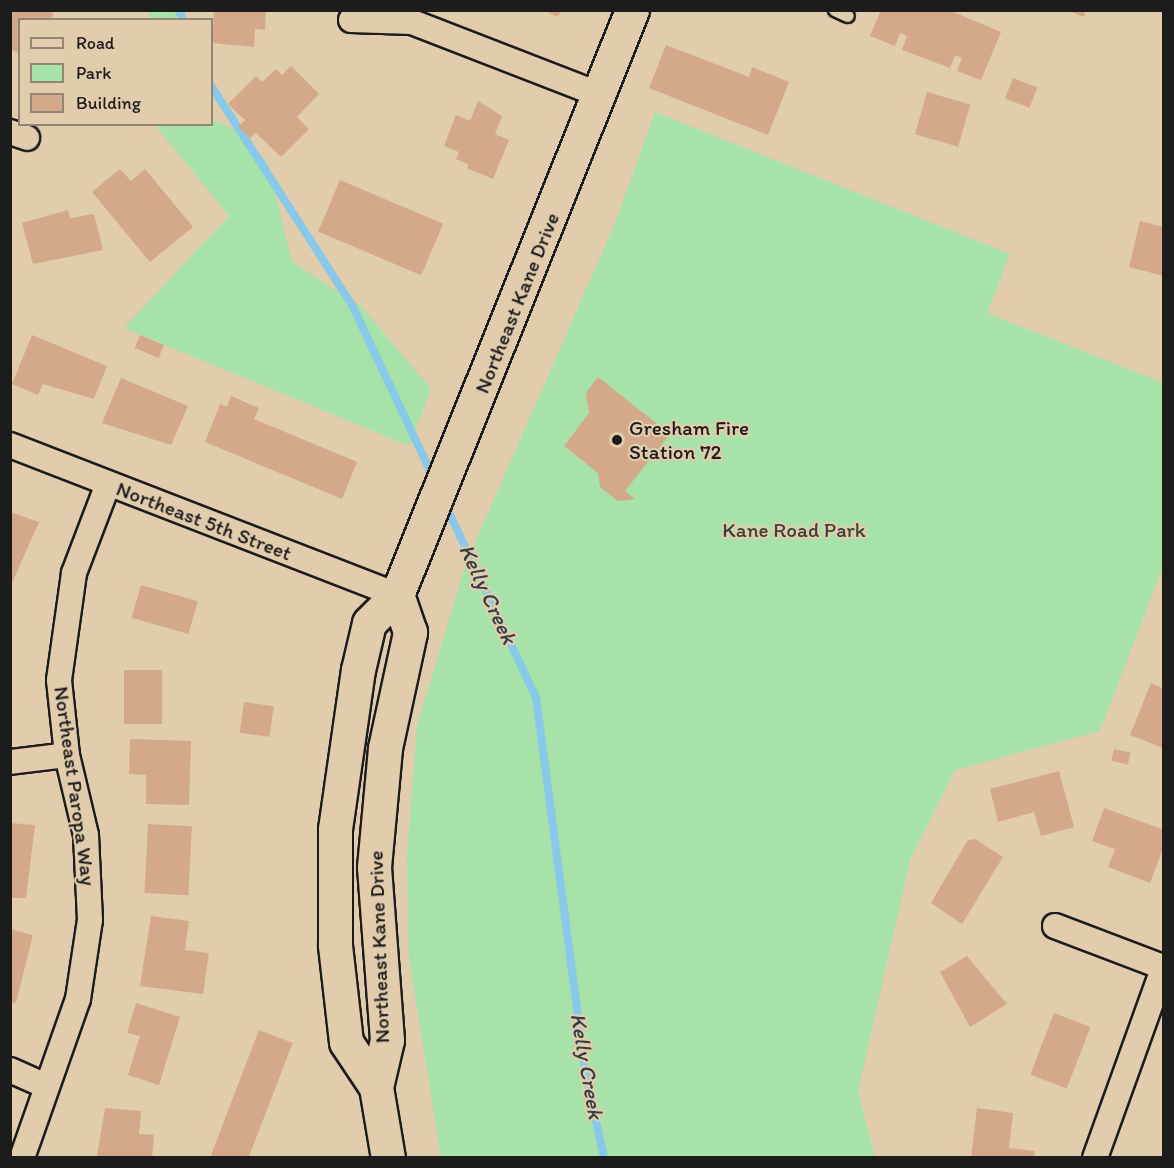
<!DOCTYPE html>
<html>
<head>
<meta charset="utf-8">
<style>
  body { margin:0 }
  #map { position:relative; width:1174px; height:1168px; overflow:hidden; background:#e1ccab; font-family:Itim,sans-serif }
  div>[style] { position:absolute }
  .green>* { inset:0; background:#a7e2a8; transform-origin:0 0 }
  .stream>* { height:8px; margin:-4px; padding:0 4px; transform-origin:4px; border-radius:4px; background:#88c9e9 }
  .building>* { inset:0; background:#d4a989; transform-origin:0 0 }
  .roads { filter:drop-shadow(2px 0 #1c1c1c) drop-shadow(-2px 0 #1c1c1c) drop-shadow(0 2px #1c1c1c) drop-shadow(0 -2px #1c1c1c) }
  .service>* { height:12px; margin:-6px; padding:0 6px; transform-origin:6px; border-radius:6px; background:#e1ccab }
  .minor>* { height:24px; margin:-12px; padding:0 12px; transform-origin:12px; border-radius:12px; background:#e1ccab }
  .primary>* { height:33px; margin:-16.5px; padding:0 16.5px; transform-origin:16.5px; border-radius:16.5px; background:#e1ccab }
  .dots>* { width:16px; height:16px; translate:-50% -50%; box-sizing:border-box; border:3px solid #e1ccab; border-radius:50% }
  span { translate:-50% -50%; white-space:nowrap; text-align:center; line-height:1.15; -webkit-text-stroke:4.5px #e1ccab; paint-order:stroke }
  .street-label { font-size:21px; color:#1c1c1c }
  .poi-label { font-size:21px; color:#1c1c1c }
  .left { translate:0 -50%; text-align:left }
  .park-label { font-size:21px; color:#384438 }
  .water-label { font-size:22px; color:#323f45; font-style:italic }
  .frame { position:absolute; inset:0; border:12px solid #1c1c1c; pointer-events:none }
  .legend { position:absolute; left:18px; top:18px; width:195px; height:108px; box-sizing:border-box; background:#e1ccab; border:2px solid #928672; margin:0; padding:8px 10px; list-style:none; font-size:18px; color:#1c1c1c }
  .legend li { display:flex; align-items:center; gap:12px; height:30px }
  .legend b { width:30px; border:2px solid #928672 }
</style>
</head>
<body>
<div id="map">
  <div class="green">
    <i style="left:149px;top:11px;width:36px;height:8px"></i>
    <i style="clip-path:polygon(655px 112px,1010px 254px,987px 313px,1163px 383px,1163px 566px,1100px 731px,955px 770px,910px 860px,858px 1092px,875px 1157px,441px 1158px,409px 958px,407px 856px,417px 726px,466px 563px,616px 221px)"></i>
    <i style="clip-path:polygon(212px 119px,234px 129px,268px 163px,292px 262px,362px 307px,431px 389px,409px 446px,124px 328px,229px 216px,155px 125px,212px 124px)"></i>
  </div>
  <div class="stream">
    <i style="left:179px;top:10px;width:11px;rotate:68deg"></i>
    <i style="left:212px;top:87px;width:261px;rotate:57.3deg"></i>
    <i style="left:353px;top:307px;width:190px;rotate:64.8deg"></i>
    <i style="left:445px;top:504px;width:213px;rotate:64.8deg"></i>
    <i style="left:536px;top:697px;width:376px;rotate:82.5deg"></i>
    <i style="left:585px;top:1070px;width:90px;rotate:77.8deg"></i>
  </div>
  <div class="building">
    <i style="clip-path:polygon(10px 10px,55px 10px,50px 20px,20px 20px,20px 54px,10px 49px)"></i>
    <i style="clip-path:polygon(214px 10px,266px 10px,265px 30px,255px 29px,254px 47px,212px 43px)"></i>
    <i style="clip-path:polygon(543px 10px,561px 10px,558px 17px)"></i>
    <i style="clip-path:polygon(881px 10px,949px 10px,1001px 32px,981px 80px,957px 71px,962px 58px,955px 55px,950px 68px,902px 50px,907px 36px,900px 33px,895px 46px,870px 36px)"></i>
    <i style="clip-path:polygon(1067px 10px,1086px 10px,1084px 17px)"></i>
    <i style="clip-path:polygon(666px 45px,749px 77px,752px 67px,789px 82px,768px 135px,649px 88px)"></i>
    <i style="clip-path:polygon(291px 66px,319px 94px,297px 117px,309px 129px,281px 157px,256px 133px,250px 138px,238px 127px,245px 120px,228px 104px,256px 76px,262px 82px,276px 69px,282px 75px)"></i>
    <i style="left:1013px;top:78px;width:26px;height:22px;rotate:21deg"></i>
    <i style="left:927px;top:92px;width:45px;height:44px;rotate:16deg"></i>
    <i style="clip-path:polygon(478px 101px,502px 116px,495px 134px,509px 140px,493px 179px,467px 168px,468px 164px,456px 159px,459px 152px,444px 146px,456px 115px,470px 121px)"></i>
    <i style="clip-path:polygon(120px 169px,131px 181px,145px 169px,193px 227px,150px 262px,92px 192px)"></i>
    <i style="left:340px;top:180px;width:112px;height:56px;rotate:23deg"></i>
    <i style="clip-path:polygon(68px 210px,70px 218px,94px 214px,103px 250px,33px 264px,22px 223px)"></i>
    <i style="clip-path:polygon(1140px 221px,1164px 227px,1164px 276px,1129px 267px)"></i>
    <i style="clip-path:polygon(32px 335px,107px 366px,94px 399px,43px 384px,38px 395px,12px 384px)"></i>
    <i style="left:140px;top:335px;width:26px;height:14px;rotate:23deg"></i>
    <i style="clip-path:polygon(598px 377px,670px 434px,625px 491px,635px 499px,618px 501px,600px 487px,598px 473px,564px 446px,589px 413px,586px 393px)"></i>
    <i style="clip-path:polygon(121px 378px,188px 406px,171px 445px,102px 423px)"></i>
    <i style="clip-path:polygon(231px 396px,259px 408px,254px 419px,357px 462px,342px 499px,205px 442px,220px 404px,227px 407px)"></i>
    <i style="clip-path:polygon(10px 512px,39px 522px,11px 585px,10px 585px)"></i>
    <i style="left:141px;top:585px;width:59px;height:34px;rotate:16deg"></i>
    <i style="left:124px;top:670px;width:38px;height:54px"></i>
    <i style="clip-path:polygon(1151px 683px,1164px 689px,1163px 748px,1130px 735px)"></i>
    <i style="left:244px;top:702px;width:30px;height:31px;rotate:8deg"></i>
    <i style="clip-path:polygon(130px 739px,191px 741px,189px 805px,146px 804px,146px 775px,129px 774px)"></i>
    <i style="left:1114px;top:749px;width:17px;height:12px;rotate:13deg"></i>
    <i style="clip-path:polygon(1059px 771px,1074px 827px,1041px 836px,1034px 812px,998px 822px,990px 789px)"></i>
    <i style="clip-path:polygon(1104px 808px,1164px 830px,1163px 848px,1150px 883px,1108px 867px,1115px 849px,1092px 841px)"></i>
    <i style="clip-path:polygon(10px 823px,35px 825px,26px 898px,10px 898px)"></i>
    <i style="left:148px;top:824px;width:44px;height:69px;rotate:3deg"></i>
    <i style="clip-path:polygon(975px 839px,1003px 857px,962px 924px,931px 903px,968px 840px)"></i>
    <i style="clip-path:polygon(151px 916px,189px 921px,185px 950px,209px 953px,203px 994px,140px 986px)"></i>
    <i style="clip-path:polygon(10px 929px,33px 935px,16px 1003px,10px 1002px)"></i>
    <i style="clip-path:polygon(967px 956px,1007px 1004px,970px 1027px,940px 972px)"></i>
    <i style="clip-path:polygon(136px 1003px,180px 1017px,159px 1085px,128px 1075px,140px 1036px,127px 1033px)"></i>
    <i style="left:1054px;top:1013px;width:39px;height:66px;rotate:21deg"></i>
    <i style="left:259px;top:1030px;width:36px;height:137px;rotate:21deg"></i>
    <i style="clip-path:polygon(105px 1108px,141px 1111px,139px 1134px,154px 1135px,152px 1158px,97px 1156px)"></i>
    <i style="clip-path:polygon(977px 1108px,1013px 1113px,1009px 1148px,1035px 1151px,1034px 1158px,971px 1158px)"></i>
  </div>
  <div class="roads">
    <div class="service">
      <i style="left:835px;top:10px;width:14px;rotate:25deg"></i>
    </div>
    <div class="minor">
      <i style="left:351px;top:20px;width:61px;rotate:1.9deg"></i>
      <i style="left:412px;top:22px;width:202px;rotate:21.2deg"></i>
      <i style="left:10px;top:132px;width:18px;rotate:19deg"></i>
      <i style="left:10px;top:445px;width:415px;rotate:21.2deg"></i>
      <i style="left:10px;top:762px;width:57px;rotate:-7deg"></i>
      <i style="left:1055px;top:926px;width:116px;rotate:20.8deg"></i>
      <i style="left:10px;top:1070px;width:39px;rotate:24deg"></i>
      <i style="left:22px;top:1158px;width:169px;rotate:-70.6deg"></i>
      <i style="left:78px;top:999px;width:80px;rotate:-81.4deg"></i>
      <i style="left:90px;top:920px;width:85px;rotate:-92.7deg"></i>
      <i style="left:86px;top:835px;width:82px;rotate:-103.4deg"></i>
      <i style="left:67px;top:755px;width:75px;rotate:-96.1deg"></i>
      <i style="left:59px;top:680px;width:108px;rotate:-82deg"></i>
      <i style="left:74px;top:573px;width:95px;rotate:-69.1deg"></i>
      <i style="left:1095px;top:1158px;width:204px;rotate:-70.2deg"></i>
    </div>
    <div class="primary">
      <i style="left:376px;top:1087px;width:54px;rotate:-123.7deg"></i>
      <i style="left:346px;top:1042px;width:98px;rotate:-96.5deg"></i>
      <i style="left:335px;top:945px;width:116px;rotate:-90deg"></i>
      <i style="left:335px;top:829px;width:161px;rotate:-81.8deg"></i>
      <i style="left:358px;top:670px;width:48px;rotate:-76.8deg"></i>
      <i style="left:369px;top:623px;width:40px;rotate:-45deg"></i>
      <i style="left:397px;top:595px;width:630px;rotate:-68.11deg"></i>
      <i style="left:388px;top:1158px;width:72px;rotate:-99.6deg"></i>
      <i style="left:376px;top:1087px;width:48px;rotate:-76.8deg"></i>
      <i style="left:387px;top:1040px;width:173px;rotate:-94.3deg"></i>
      <i style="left:374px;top:867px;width:120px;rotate:-84.7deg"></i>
      <i style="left:385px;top:748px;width:119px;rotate:-77.8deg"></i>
      <i style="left:410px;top:632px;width:39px;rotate:-109deg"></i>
    </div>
  </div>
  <div class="dots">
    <i style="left:617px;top:440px;background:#1c1c1c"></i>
  </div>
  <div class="street-label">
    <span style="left:517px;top:303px;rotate:-68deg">Northeast Kane Drive</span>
    <span style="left:204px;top:521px;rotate:21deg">Northeast 5th Street</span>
    <span style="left:75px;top:786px;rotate:82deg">Northeast Paropa Way</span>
    <span style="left:379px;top:947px;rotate:-92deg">Northeast Kane Drive</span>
  </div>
  <div class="poi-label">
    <span class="left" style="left:629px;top:440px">Gresham Fire<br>Station 72</span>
  </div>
  <div class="park-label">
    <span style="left:794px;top:530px">Kane Road Park</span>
  </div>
  <div class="water-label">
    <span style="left:488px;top:594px;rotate:65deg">Kelly Creek</span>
    <span style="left:587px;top:1066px;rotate:80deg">Kelly Creek</span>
  </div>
  <div class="frame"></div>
  <ul class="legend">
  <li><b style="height:8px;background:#e1ccab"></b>Road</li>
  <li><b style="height:16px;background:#a7e2a8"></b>Park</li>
  <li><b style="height:16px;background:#d4a989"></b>Building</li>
  </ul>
</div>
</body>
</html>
